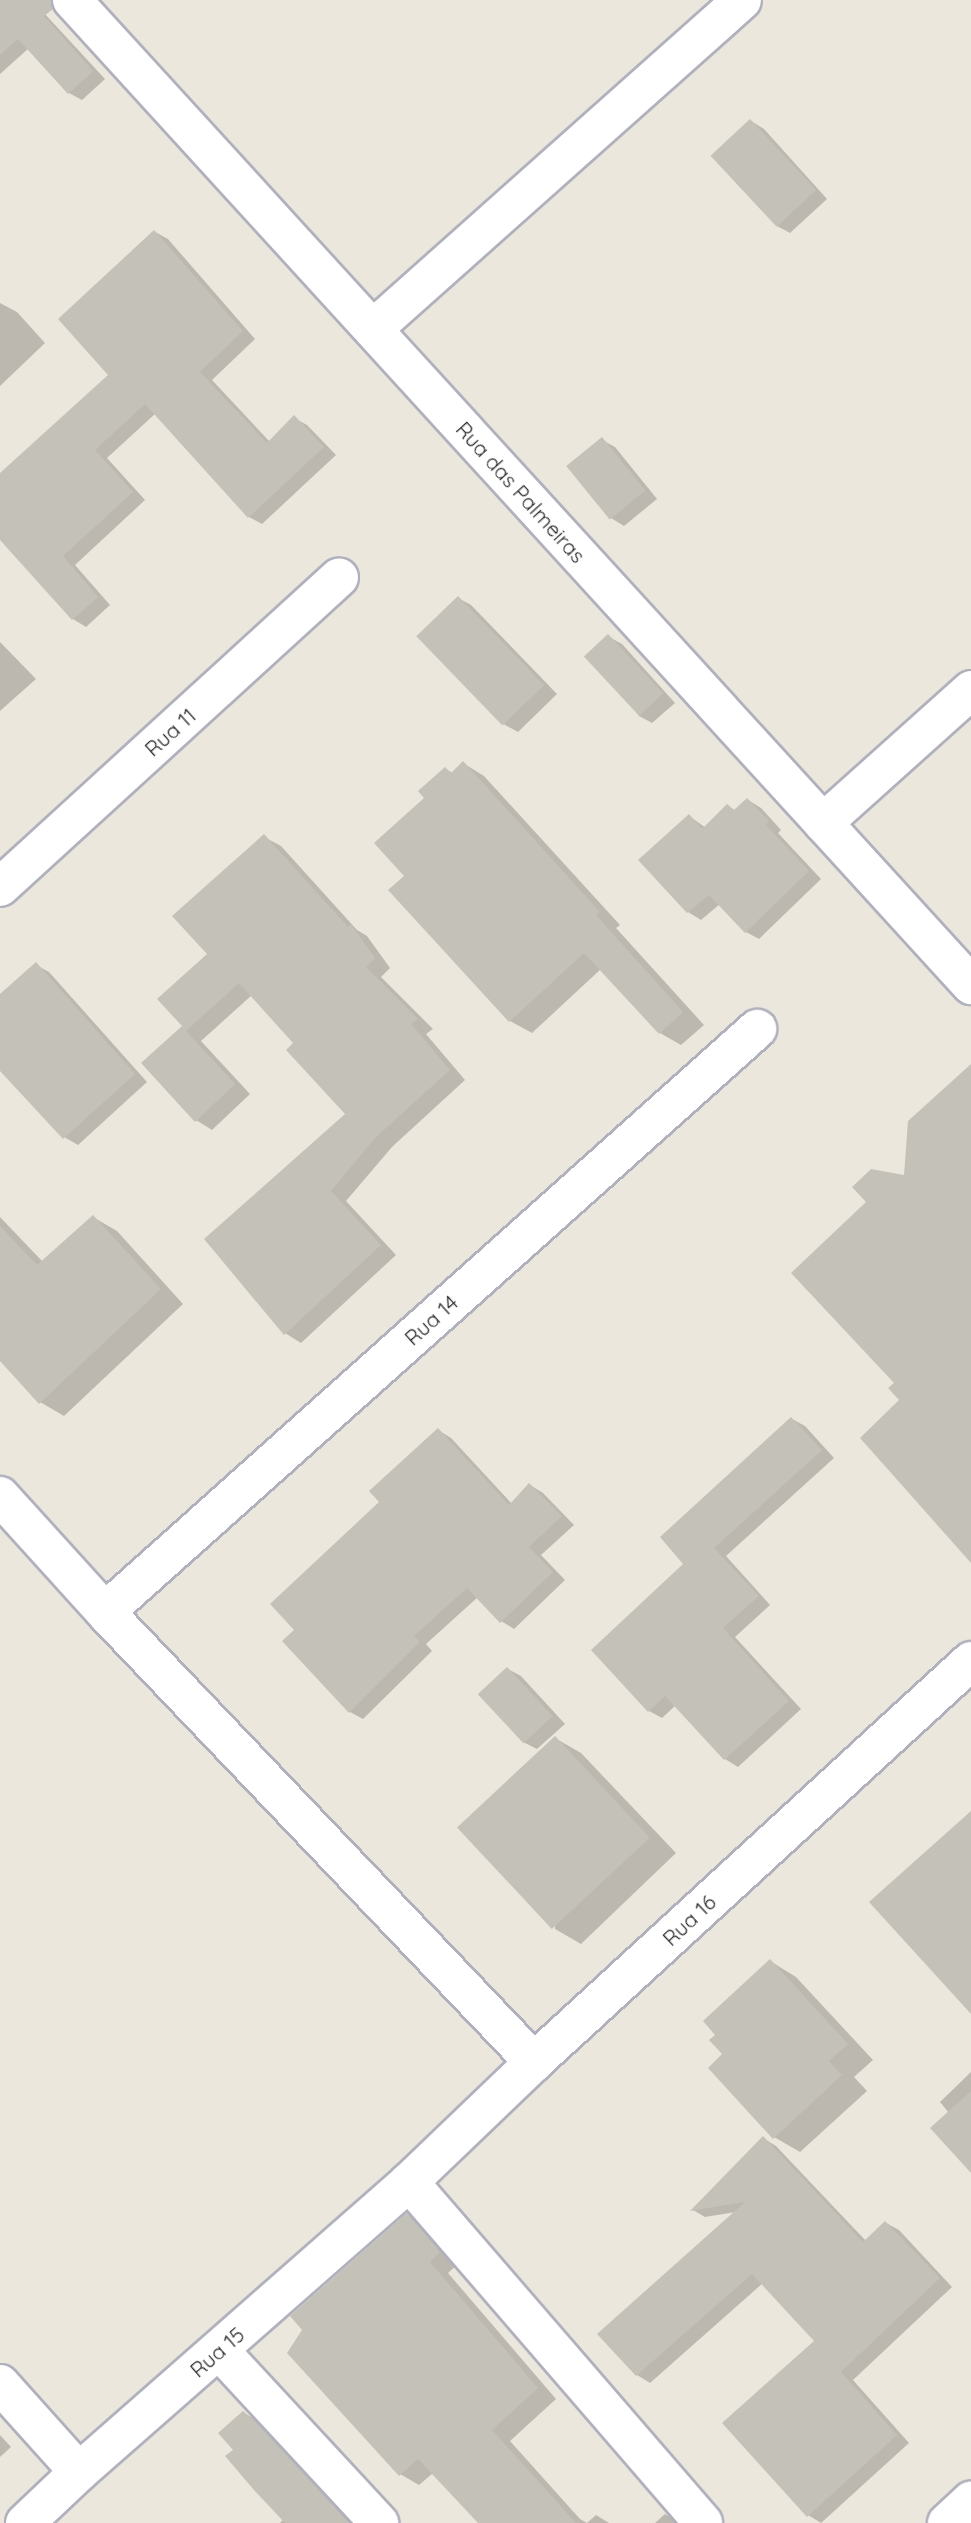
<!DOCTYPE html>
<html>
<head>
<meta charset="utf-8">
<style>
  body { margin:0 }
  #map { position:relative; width:971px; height:2523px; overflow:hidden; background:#ebe7dd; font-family:Quicksand,sans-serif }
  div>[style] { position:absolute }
  .shadow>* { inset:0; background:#0003 }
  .building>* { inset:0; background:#c4c1b8; transform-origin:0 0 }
  .roads { filter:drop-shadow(2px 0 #b0b1bd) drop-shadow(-2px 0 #b0b1bd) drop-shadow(0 2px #b0b1bd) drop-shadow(0 -2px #b0b1bd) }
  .minor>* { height:38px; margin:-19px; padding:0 19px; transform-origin:19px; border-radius:19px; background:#fff }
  span { translate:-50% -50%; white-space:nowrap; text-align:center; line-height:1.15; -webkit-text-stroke:5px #fff; paint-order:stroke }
  .street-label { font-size:21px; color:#2a2a2a }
</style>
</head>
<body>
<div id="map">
  <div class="shadow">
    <i style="clip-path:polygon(6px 0,32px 0,105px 79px,82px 100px,69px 93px,29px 48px,0 74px,0 5px)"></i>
    <i style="clip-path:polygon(751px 121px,764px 129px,827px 199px,790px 233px,777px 226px)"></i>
    <i style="clip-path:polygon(155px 232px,168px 239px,255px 339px,212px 380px,270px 442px,294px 418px,307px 425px,336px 455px,262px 524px,249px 517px,156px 413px,107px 458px,145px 500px,75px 565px,110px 605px,86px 627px,73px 619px,0 538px,0 475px,111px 375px)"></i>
    <i style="clip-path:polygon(0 303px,17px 312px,45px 343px,0 386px)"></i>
    <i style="clip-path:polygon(602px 440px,615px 447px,657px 499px,624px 526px,611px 518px)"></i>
    <i style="clip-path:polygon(458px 598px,471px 605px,557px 694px,518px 732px,505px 725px,419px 636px)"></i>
    <i style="clip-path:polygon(609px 637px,622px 644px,675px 703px,652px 723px,639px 716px)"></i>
    <i style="clip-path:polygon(0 642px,36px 679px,0 711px)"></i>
    <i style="clip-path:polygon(463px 763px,484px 776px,620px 925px,616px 928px,704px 1025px,681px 1045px,660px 1033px,601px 969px,532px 1033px,510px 1021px,406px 876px,426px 798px,445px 769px,453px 773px)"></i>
    <i style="clip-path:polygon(748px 800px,761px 808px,781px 830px,778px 833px,821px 879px,759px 939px,746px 932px,720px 904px,701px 920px,688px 912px,689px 816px,706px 828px,728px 806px,736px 811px)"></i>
    <i style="clip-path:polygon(264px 837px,281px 846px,357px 930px,367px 936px,390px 968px,381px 977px,433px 1029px,426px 1034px,465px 1080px,392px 1147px,346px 1201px,396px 1255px,301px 1343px,285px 1333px,347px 1114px,296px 1043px,252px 995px,201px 1041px,250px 1094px,212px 1130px,196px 1120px,184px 1026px,210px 954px)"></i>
    <i style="clip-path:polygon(36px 965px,49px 972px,147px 1082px,78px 1145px,64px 1137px,0 1066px,0 996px)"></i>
    <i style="clip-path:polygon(0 1217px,43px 1262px,93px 1217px,117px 1231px,183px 1304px,64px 1416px,40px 1402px,0 1359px)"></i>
    <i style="clip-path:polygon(792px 1419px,805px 1426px,834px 1458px,726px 1556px,770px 1605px,735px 1637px,801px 1709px,738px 1767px,725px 1759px,676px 1705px,662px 1718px,649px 1711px,685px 1564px)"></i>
    <i style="clip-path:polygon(438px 1430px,451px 1438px,512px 1504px,530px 1485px,543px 1493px,574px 1525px,541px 1555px,565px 1580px,514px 1629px,501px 1621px,478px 1597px,426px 1644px,432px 1651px,363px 1719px,350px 1712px,296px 1630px,382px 1502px)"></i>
    <i style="clip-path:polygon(508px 1669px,521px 1676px,565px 1724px,537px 1749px,523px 1742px,480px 1694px)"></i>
    <i style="clip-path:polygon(555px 1738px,581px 1753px,676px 1853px,581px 1944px,555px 1929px)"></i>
    <i style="clip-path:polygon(770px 1961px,796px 1977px,873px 2060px,854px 2077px,867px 2091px,800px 2152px,774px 2137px,725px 2054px,717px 2035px)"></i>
    <i style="clip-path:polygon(971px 2072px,971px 2164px,949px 2113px,940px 2102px)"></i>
    <i style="clip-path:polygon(763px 2138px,776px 2146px,866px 2241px,886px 2223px,899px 2230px,952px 2287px,853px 2380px,909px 2443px,821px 2523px,808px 2515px,816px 2341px,763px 2283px,650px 2383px,637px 2375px,736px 2212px,705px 2217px,693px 2210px)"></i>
    <i style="clip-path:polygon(407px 2215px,426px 2226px,458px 2264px,448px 2273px,556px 2399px,510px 2441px,580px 2519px,587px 2523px,596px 2515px,609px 2523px,480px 2523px,433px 2473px,419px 2485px,400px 2474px)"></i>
    <i style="clip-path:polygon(244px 2413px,264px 2424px,357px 2523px,280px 2523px,284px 2519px,235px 2450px)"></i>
    <i style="clip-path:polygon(0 2435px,11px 2447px,0 2457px)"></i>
    <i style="clip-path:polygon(665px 2514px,680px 2523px,655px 2523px)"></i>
  </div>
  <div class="building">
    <i style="clip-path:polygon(0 0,51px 0,53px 9px,44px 16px,93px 71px,68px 94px,18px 39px,0 55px)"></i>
    <i style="left:750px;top:119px;width:97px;height:54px;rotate:47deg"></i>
    <i style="clip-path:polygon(154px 230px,243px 331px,200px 372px,267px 443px,294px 415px,324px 447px,248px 518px,145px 404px,95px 450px,133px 492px,63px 556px,98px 597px,72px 620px,0 540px,0 473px,108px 375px,58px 319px)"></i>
    <i style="left:602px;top:437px;width:69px;height:46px;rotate:51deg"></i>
    <i style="left:458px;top:596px;width:124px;height:58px;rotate:46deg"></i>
    <i style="left:608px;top:634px;width:81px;height:33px;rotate:47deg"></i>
    <i style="clip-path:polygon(463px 761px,600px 912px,596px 915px,683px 1012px,659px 1034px,584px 953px,509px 1022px,388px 890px,404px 876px,374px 843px,424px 798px,418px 791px,445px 767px,451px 773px)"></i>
    <i style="clip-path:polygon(747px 798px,769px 821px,766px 825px,809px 871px,745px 933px,709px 895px,687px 913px,638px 860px,689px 814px,702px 829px,727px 804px,734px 810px)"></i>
    <i style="clip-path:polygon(264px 834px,348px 927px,351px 924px,375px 958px,366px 967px,418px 1019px,411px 1024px,450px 1070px,375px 1138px,331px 1191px,381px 1245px,284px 1335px,204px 1239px,345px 1114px,286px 1050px,293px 1043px,239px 983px,186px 1031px,235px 1084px,195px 1122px,141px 1063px,182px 1026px,157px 999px,207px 954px,172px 916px)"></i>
    <i style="clip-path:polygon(36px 962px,135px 1074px,63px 1139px,0 1071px,0 994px)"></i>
    <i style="clip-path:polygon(971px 1064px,971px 1563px,860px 1438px,899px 1400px,888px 1388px,894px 1383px,791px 1273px,866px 1202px,852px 1187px,871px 1169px,904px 1175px,908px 1121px)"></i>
    <i style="clip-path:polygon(93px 1215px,161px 1289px,39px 1404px,0 1361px,0 1226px,37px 1265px)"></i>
    <i style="clip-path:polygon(791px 1417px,822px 1450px,714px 1548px,759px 1596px,723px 1628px,789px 1701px,724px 1760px,665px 1696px,648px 1712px,591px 1650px,683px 1564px,660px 1537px)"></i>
    <i style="clip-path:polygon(438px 1428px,509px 1505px,529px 1483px,562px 1516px,529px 1547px,553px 1572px,500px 1623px,467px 1588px,414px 1636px,420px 1642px,349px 1713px,282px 1641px,294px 1630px,270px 1604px,379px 1502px,369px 1491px)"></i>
    <i style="left:507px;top:1667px;width:67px;height:40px;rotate:47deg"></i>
    <i style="left:555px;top:1736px;width:139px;height:134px;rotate:47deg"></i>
    <i style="clip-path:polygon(971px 1811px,971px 2014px,869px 1902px)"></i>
    <i style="clip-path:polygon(770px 1959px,848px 2044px,829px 2061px,842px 2075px,773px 2139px,708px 2068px,722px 2054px,709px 2040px,715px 2035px,703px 2021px)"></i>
    <i style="clip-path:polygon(971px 2091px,971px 2173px,930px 2128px)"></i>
    <i style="clip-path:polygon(763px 2136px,863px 2242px,885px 2221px,940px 2278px,841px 2372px,897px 2435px,807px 2517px,722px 2423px,814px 2341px,752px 2274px,636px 2376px,597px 2334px,745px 2202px,690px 2211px)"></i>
    <i style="clip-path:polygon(407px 2213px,440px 2252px,430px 2262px,538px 2388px,492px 2430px,576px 2523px,478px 2523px,418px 2459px,399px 2476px,287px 2353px,302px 2330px,290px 2316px)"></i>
    <i style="clip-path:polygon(243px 2411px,258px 2424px,349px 2523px,285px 2523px,254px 2490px,225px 2456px,233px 2450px,218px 2433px)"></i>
  </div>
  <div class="roads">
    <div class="minor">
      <i style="left:72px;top:0;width:1334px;rotate:47.61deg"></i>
      <i style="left:373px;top:329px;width:494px;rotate:-41.7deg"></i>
      <i style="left:823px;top:823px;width:199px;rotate:-41.9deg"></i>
      <i style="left:0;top:887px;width:459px;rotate:-42.4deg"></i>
      <i style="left:0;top:1496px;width:156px;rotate:47.8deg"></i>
      <i style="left:105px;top:1612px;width:622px;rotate:46.37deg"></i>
      <i style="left:105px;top:1612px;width:875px;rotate:-41.8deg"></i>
      <i style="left:409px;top:2182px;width:450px;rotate:49.2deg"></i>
      <i style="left:219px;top:2350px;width:236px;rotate:47.2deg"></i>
      <i style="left:0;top:2384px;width:118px;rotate:48.1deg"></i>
      <i style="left:25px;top:2523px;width:74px;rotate:-43.4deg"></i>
      <i style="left:79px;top:2472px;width:439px;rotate:-41.3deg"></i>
      <i style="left:409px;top:2182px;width:173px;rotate:-43.8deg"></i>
      <i style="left:534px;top:2062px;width:593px;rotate:-42.54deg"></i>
      <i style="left:947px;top:2523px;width:33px;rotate:-43deg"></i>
    </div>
  </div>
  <div class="street-label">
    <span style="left:521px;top:492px;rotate:48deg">Rua das Palmeiras</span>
    <span style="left:170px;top:732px;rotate:-42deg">Rua 11</span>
    <span style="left:431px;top:1320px;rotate:-42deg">Rua 14</span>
    <span style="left:689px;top:1920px;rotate:-43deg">Rua 16</span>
    <span style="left:217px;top:2352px;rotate:-41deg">Rua 15</span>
  </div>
</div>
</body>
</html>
